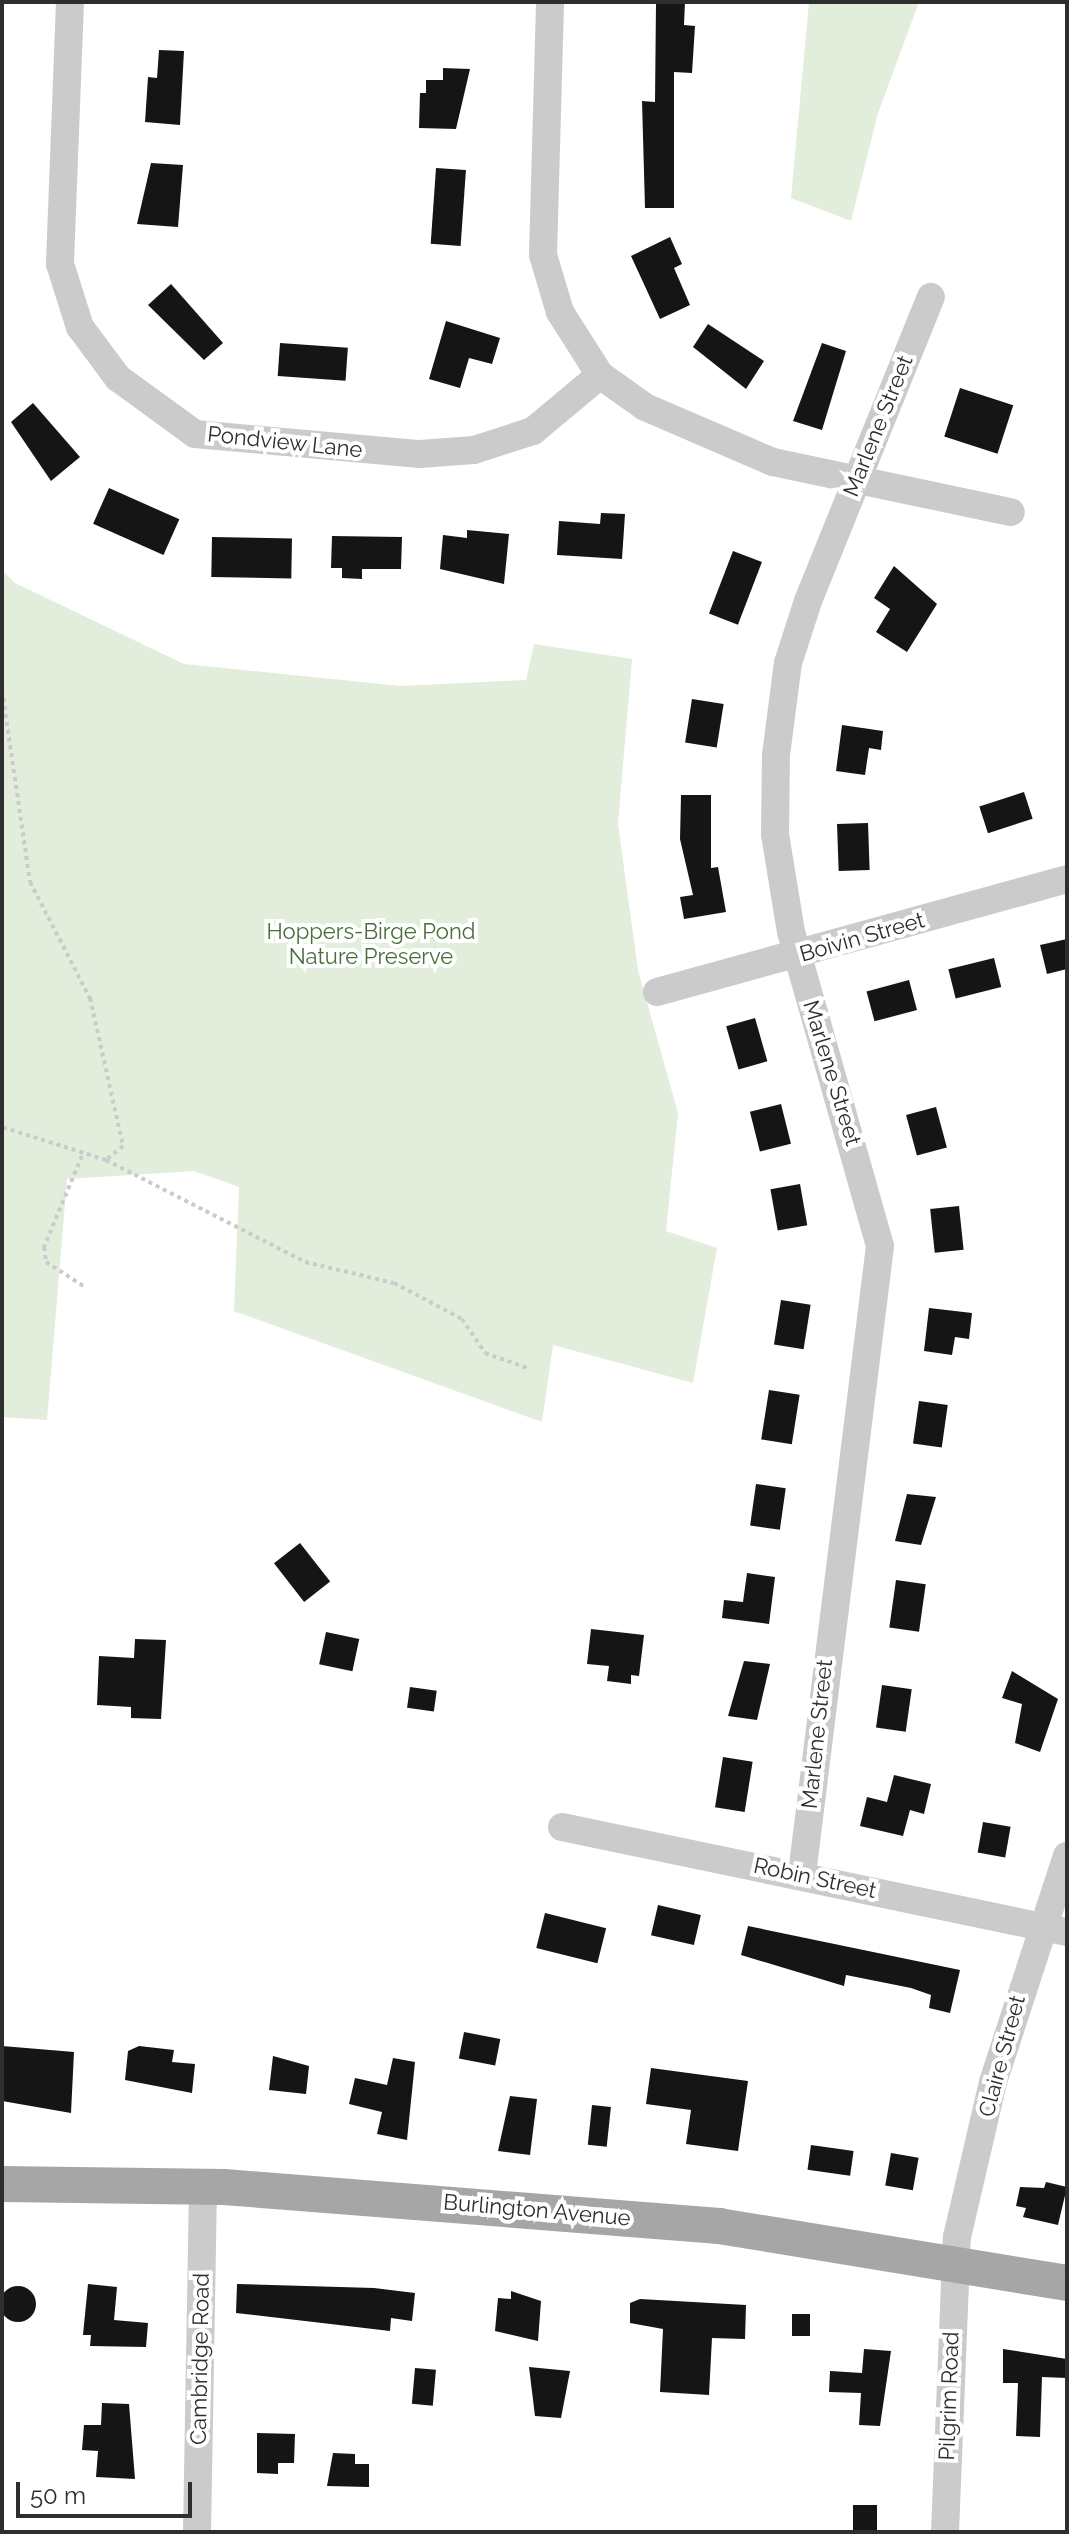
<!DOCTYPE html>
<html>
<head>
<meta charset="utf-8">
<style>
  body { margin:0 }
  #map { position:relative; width:1069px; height:2534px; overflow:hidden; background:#fff; font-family:Raleway,sans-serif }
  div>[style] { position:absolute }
  .green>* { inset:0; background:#e2eddb }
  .building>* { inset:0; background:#151515; transform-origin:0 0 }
  .round { border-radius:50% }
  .path>* { height:4px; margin-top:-2px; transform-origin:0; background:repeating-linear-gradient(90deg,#cbcbcb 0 4px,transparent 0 8px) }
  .minor>* { height:28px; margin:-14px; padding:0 14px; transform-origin:14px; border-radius:14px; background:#cbcbcb }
  .major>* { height:36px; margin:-18px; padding:0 18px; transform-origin:18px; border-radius:18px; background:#a6a6a6 }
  span { translate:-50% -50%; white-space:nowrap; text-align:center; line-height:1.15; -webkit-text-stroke:8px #fff; paint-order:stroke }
  .street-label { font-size:22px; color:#2e2e2e }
  .park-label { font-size:22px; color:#496e38 }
  .frame { position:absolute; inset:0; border:4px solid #2e2e2e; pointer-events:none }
  .scale { position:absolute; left:16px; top:2482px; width:176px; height:36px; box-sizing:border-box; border:4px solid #2e2e2e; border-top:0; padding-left:10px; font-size:24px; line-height:28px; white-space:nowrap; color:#2e2e2e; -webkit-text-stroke:6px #fff; paint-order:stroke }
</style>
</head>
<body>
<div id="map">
  <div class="green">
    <i style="clip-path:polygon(809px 2px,919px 2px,878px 113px,851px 221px,791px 198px)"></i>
    <i style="clip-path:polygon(2px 570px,15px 583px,184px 664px,401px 686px,526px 680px,534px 644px,632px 659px,618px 824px,638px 970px,678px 1113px,666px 1231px,717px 1248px,693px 1383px,553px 1345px,542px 1422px,234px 1311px,239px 1187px,194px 1171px,67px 1179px,47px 1420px,2px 1417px)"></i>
  </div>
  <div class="building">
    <i style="clip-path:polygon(656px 2px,685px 2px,684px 25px,695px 26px,692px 73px,674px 72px,674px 208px,645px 208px,642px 101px,655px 102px)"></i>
    <i style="clip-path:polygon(159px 50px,184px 51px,180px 125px,145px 122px,148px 77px,157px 78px)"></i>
    <i style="clip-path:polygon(443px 68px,470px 69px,456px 129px,419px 128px,420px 93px,426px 93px,426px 80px,443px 80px)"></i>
    <i style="clip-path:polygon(151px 163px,183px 165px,178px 227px,137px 224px)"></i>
    <i style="left:436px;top:168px;width:30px;height:76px;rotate:4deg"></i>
    <i style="clip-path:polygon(670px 237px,682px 264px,674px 268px,690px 305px,660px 319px,631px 256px)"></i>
    <i style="clip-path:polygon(171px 284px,223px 343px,204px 360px,148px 305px)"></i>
    <i style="clip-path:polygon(446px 321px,500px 338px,492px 364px,469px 358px,460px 388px,429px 379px)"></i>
    <i style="clip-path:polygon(708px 324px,764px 361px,746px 389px,693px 347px)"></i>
    <i style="left:280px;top:343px;width:68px;height:33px;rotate:4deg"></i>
    <i style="clip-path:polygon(822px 343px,846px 351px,822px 430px,793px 421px)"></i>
    <i style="left:960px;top:388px;width:56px;height:51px;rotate:18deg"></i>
    <i style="clip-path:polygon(33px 403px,80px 457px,51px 481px,11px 422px)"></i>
    <i style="left:109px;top:488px;width:77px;height:39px;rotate:24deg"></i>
    <i style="clip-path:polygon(601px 513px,625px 514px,622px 559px,557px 555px,559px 521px,600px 524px)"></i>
    <i style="clip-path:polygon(467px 530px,509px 534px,504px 584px,440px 569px,443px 535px,467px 538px)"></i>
    <i style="clip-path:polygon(332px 536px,402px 537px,401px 569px,362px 569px,362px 579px,342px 578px,342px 568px,331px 568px)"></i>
    <i style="left:212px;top:537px;width:80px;height:40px;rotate:1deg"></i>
    <i style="left:733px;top:551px;width:31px;height:67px;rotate:21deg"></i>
    <i style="clip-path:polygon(894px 566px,937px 604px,907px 652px,876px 632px,890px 609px,874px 598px)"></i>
    <i style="left:692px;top:699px;width:32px;height:44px;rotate:9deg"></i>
    <i style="clip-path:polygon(842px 725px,883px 731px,881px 750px,869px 748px,865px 775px,836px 771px)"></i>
    <i style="left:1024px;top:792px;width:28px;height:47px;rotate:72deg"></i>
    <i style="clip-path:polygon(681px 795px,711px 795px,711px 868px,718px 867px,726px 912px,684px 919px,680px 897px,693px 895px,680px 839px)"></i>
    <i style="left:868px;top:823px;width:47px;height:31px;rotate:88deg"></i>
    <i style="clip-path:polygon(1067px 939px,1067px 969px,1047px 974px,1040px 945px)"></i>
    <i style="left:994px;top:958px;width:30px;height:47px;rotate:76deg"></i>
    <i style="left:909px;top:980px;width:31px;height:44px;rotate:75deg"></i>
    <i style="left:755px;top:1018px;width:45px;height:30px;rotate:74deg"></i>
    <i style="left:781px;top:1104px;width:41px;height:32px;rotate:76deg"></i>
    <i style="left:936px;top:1107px;width:42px;height:31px;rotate:75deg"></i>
    <i style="left:800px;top:1184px;width:42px;height:30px;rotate:80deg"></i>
    <i style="left:959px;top:1206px;width:44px;height:29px;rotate:84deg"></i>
    <i style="left:781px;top:1300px;width:30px;height:45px;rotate:9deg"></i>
    <i style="clip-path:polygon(929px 1308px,972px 1313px,969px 1339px,955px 1337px,952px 1355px,924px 1351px)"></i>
    <i style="left:769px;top:1390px;width:31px;height:50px;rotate:9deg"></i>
    <i style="left:919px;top:1401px;width:29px;height:43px;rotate:8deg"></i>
    <i style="left:756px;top:1484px;width:30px;height:42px;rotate:8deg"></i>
    <i style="clip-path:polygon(907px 1494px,936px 1497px,921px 1545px,895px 1541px)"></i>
    <i style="left:300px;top:1543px;width:49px;height:33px;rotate:52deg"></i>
    <i style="clip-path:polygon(747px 1573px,775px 1577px,769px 1624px,722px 1618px,724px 1600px,743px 1602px)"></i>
    <i style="left:896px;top:1580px;width:30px;height:48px;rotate:8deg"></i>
    <i style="clip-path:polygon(591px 1629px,644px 1635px,639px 1676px,631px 1675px,631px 1684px,607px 1681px,609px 1666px,587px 1664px)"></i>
    <i style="left:326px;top:1632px;width:34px;height:33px;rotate:12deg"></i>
    <i style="clip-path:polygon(135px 1639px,166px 1640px,161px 1719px,131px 1718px,131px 1707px,97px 1705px,99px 1656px,134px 1658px)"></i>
    <i style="clip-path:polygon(744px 1661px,770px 1664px,757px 1720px,728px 1716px)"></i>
    <i style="clip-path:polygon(1012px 1671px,1058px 1699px,1040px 1752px,1015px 1743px,1022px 1704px,1002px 1698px)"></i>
    <i style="left:882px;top:1685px;width:30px;height:43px;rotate:8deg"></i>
    <i style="left:410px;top:1687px;width:27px;height:21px;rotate:8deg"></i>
    <i style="left:723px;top:1757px;width:30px;height:51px;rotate:9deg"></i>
    <i style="clip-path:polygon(894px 1775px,931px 1784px,924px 1814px,910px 1810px,903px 1836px,860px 1826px,867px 1797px,887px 1802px)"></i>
    <i style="left:983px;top:1822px;width:28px;height:31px;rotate:10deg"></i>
    <i style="left:658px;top:1905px;width:44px;height:31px;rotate:13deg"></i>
    <i style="left:545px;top:1913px;width:63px;height:36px;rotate:14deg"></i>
    <i style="clip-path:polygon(748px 1926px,960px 1970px,950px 2013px,929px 2008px,931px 1995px,911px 1988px,846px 1975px,844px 1986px,741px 1955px)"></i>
    <i style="left:464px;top:2032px;width:37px;height:27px;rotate:11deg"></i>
    <i style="clip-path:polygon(2px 2046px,74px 2052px,71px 2113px,2px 2101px)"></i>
    <i style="clip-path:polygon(139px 2046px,174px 2050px,172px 2062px,195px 2064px,192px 2093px,125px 2080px,128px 2051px)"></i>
    <i style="clip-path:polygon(273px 2056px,309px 2066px,306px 2094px,269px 2090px)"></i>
    <i style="clip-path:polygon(393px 2058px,415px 2062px,407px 2140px,377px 2134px,382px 2112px,349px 2104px,355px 2078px,387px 2085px)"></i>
    <i style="clip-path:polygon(651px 2068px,748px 2081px,738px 2151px,686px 2144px,691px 2110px,646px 2104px)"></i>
    <i style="clip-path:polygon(510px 2096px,537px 2099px,530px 2155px,498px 2151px)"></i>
    <i style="left:592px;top:2105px;width:19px;height:40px;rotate:6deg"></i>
    <i style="left:811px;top:2145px;width:43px;height:25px;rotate:8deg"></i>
    <i style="left:891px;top:2153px;width:28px;height:33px;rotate:10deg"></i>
    <i style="clip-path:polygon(1046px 2182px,1067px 2187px,1058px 2225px,1023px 2217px,1026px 2208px,1016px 2206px,1020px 2187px,1044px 2188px)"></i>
    <i style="clip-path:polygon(88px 2284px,117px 2287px,114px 2320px,148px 2323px,146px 2347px,90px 2346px,91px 2335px,83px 2335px)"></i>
    <i style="clip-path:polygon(237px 2284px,374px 2288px,415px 2293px,412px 2321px,391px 2318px,390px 2331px,236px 2313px)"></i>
    <i class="round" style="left:0;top:2286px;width:36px;height:36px"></i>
    <i style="clip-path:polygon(511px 2291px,541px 2301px,538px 2341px,495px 2331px,498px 2298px,511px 2299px)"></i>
    <i style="clip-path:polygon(640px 2299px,746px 2305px,745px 2339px,712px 2338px,709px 2395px,660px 2392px,663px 2329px,630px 2323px,630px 2303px)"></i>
    <i style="left:792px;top:2314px;width:18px;height:22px"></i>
    <i style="clip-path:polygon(864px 2349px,891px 2351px,880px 2426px,859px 2425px,861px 2393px,829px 2392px,830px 2371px,862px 2373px)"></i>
    <i style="clip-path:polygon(1003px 2349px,1067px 2359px,1067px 2378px,1042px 2377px,1040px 2437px,1016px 2436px,1018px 2383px,1003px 2383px)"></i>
    <i style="clip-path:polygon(529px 2367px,570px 2371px,561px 2418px,535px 2416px)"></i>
    <i style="left:415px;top:2368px;width:21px;height:36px;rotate:5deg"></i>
    <i style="clip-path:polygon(102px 2403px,129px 2404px,135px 2479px,96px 2477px,98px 2451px,82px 2450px,84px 2425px,101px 2425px)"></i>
    <i style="clip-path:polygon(257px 2433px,295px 2434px,294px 2463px,278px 2463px,278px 2474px,257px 2473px)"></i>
    <i style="clip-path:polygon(333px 2453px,355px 2454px,355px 2464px,369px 2464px,369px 2487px,327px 2486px)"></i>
    <i style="left:853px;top:2505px;width:24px;height:27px"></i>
  </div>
  <div class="path">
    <i style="left:2px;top:690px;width:194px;rotate:81.7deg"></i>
    <i style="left:30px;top:882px;width:131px;rotate:62.7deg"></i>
    <i style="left:90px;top:998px;width:152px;rotate:77.4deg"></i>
    <i style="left:123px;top:1146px;width:22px;rotate:141deg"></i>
    <i style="left:106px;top:1160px;width:109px;rotate:-162.4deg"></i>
    <i style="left:82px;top:1156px;width:99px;rotate:112.7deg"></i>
    <i style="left:44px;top:1247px;width:15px;rotate:82deg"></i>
    <i style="left:46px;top:1262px;width:46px;rotate:32.7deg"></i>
    <i style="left:106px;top:1160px;width:224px;rotate:27.1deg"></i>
    <i style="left:305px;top:1262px;width:91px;rotate:13.3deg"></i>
    <i style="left:394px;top:1283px;width:77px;rotate:27.9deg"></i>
    <i style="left:462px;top:1319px;width:41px;rotate:55.9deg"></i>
    <i style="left:485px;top:1353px;width:45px;rotate:19.7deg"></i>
  </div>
  <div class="minor">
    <i style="left:70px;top:2px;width:262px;rotate:92.2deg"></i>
    <i style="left:60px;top:264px;width:66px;rotate:72.4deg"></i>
    <i style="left:80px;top:327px;width:64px;rotate:53.3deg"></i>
    <i style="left:118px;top:378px;width:95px;rotate:36deg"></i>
    <i style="left:195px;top:434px;width:226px;rotate:5.1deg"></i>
    <i style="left:420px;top:454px;width:54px;rotate:-4.2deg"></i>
    <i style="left:474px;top:450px;width:62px;rotate:-17.9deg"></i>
    <i style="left:533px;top:431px;width:87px;rotate:-39.9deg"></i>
    <i style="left:600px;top:375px;width:75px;rotate:-122.4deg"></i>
    <i style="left:560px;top:312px;width:59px;rotate:-106.6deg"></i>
    <i style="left:543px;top:255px;width:253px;rotate:-88.4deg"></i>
    <i style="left:600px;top:375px;width:55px;rotate:35.4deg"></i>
    <i style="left:645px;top:407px;width:139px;rotate:23.3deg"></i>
    <i style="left:773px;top:462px;width:243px;rotate:11.9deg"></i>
    <i style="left:657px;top:992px;width:425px;rotate:-15.4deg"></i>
    <i style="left:562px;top:1827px;width:516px;rotate:11.75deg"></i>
    <i style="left:802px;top:1874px;width:633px;rotate:-82.92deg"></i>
    <i style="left:880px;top:1246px;width:326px;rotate:-105.8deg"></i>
    <i style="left:791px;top:932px;width:99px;rotate:-99.3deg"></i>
    <i style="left:775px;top:834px;width:79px;rotate:-89.3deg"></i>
    <i style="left:776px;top:755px;width:93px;rotate:-82.6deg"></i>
    <i style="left:788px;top:663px;width:65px;rotate:-72.1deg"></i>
    <i style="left:808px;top:601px;width:328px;rotate:-68deg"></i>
    <i style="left:197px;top:2532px;width:346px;rotate:-89deg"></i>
    <i style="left:945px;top:2532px;width:295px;rotate:-87.7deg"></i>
    <i style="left:957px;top:2237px;width:159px;rotate:-76.9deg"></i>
    <i style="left:993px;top:2082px;width:238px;rotate:-71.9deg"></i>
  </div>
  <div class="major">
    <i style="left:2px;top:2184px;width:222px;rotate:0.8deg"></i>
    <i style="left:224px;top:2187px;width:497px;rotate:4.5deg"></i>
    <i style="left:719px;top:2226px;width:353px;rotate:9.3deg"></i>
  </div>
  <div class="street-label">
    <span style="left:878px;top:426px;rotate:-68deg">Marlene Street</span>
    <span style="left:285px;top:442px;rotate:6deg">Pondview Lane</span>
    <span style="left:862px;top:937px;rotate:-16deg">Boivin Street</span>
    <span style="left:832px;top:1073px;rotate:73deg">Marlene Street</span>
    <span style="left:817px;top:1734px;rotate:-84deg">Marlene Street</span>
    <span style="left:815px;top:1878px;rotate:12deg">Robin Street</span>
    <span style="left:1002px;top:2056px;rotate:-75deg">Claire Street</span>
    <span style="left:537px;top:2210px;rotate:5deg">Burlington Avenue</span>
    <span style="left:200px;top:2359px;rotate:-89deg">Cambridge Road</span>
    <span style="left:949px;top:2396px;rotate:-88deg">Pilgrim Road</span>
  </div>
  <div class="park-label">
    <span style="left:371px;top:944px">Hoppers-Birge Pond<br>Nature Preserve</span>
  </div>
  <div class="frame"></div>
  <div class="scale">50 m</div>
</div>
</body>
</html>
